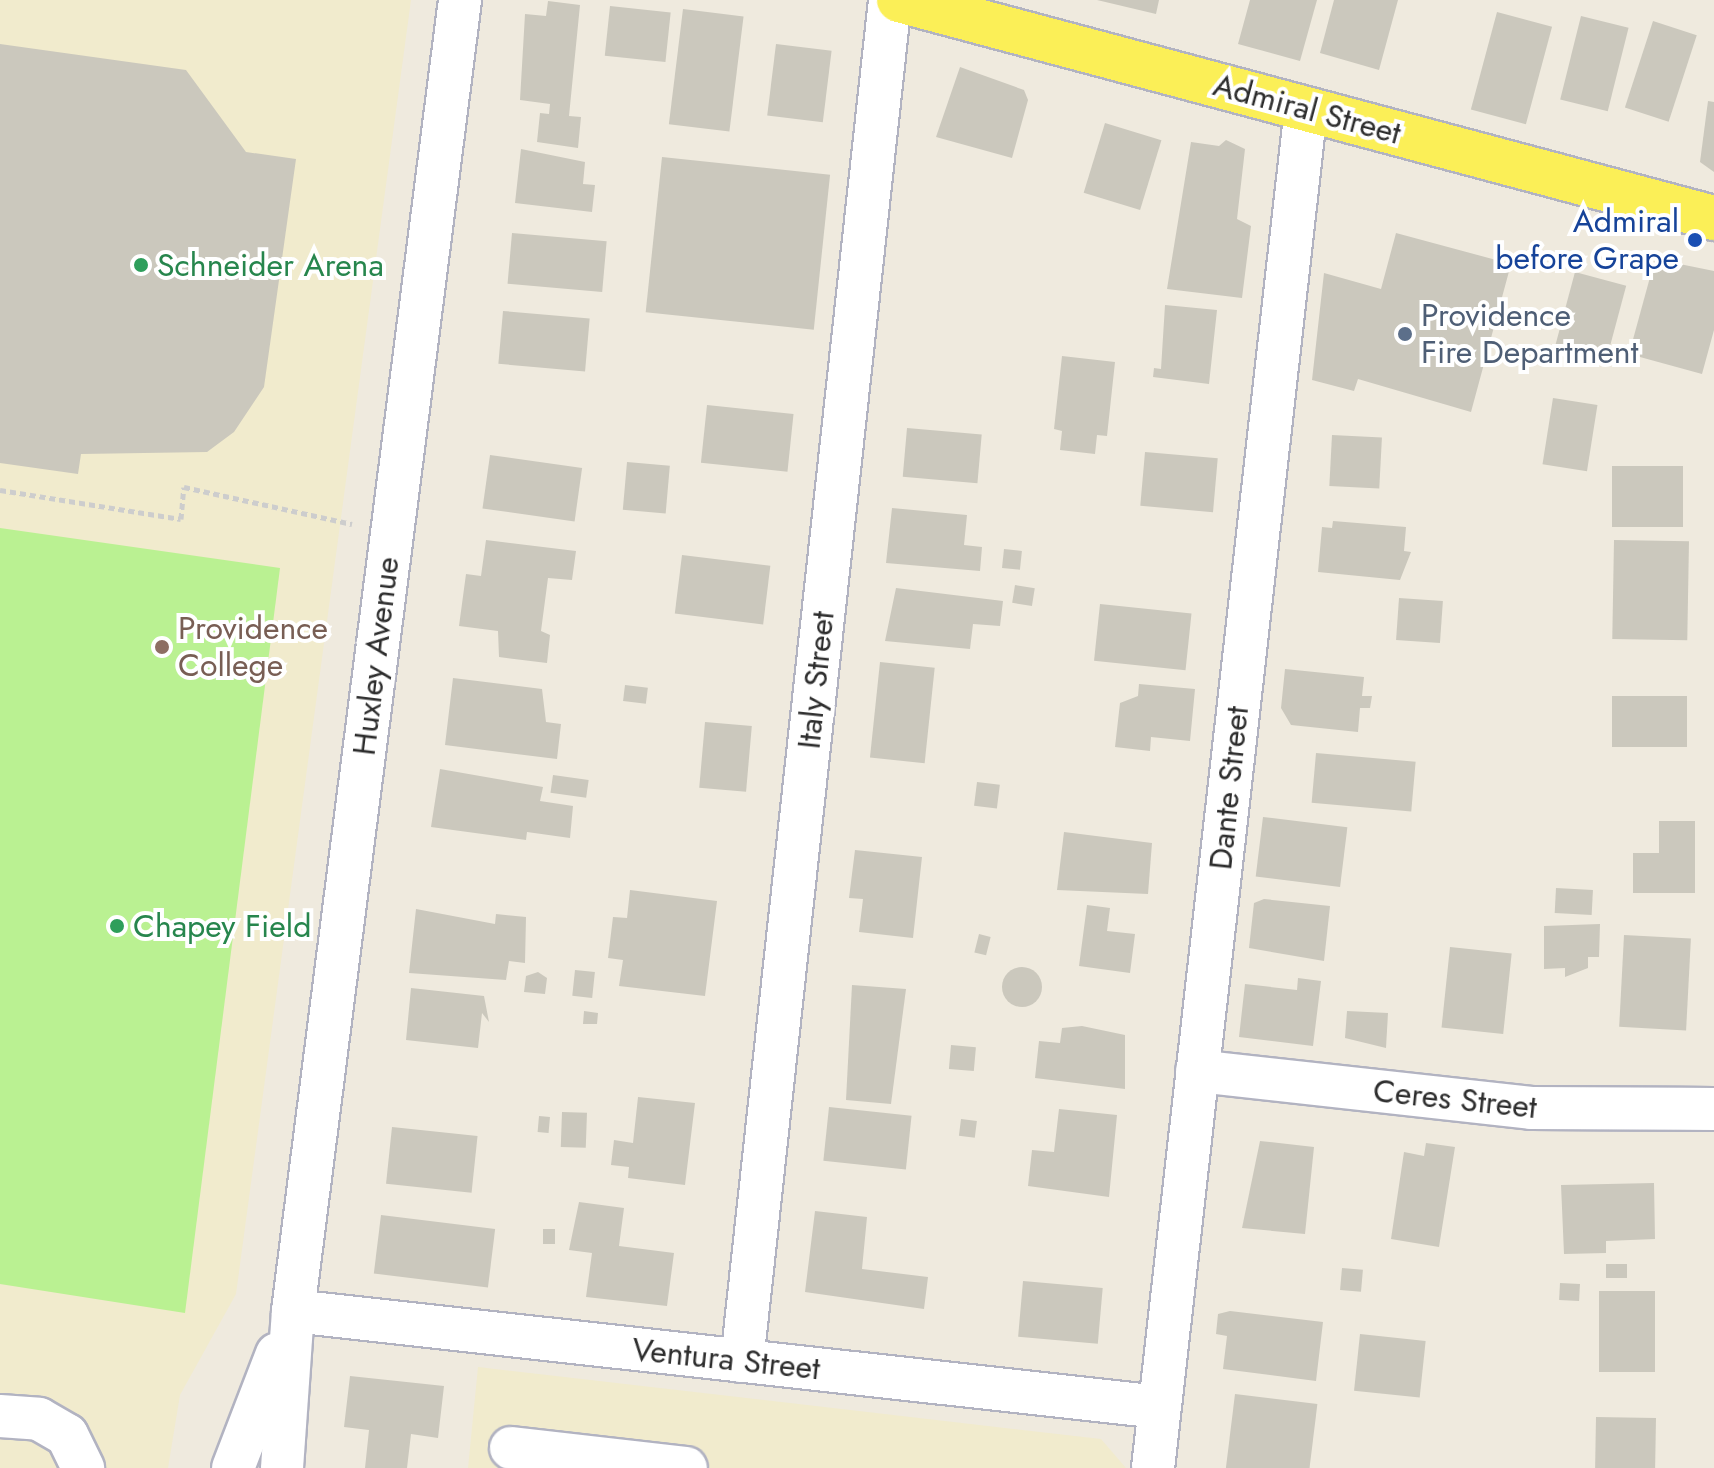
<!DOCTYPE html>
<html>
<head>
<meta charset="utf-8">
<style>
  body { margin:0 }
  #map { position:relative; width:1714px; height:1468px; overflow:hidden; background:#efeade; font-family:Jost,sans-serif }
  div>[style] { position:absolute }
  .education>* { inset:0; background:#f1ebcd }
  .pitch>* { inset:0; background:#baf192 }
  .building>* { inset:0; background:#cbc8bd; transform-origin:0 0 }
  .round { border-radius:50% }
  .path>* { height:5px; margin-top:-2.5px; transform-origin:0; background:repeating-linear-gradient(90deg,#cdcdcd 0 6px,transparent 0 10px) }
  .roads { filter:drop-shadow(2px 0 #b2b3c1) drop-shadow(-2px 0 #b2b3c1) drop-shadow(0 2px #b2b3c1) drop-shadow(0 -2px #b2b3c1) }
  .minor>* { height:42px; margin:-21px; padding:0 21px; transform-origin:21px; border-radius:21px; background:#fff }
  .major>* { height:44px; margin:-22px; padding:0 22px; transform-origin:22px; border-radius:22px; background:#fbef57 }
  .dots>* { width:22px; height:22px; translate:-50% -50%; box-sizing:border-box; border:4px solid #fff; border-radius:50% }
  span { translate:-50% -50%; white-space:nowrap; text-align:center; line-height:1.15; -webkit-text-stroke:8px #fff; paint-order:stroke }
  .street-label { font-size:32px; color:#2d2d2d }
  .transit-label { font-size:32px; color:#164399 }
  .right { translate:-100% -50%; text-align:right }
  .leisure-label { font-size:32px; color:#27864d }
  .left { translate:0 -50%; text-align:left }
  .service-label { font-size:32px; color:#4e5e75 }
  .education-label { font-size:32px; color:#785e54 }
</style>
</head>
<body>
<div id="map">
  <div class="education">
    <i style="clip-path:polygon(0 0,411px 0,236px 1294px,180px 1395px,168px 1468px,0 1468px)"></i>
    <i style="clip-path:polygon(478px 1367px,1101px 1439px,1126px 1468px,468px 1468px)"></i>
  </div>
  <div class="pitch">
    <i style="clip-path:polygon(0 528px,280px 568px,185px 1313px,0 1284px)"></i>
  </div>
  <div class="building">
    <i style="clip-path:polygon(1097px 0,1159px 0,1156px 14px)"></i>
    <i style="clip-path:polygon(1250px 0,1317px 0,1300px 61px,1238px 44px)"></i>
    <i style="clip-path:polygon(1334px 0,1398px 0,1379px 70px,1320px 53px)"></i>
    <i style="clip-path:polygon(548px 1px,580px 5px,569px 116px,581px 117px,578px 148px,537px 142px,540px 113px,549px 114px,550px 104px,520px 100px,525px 14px,546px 16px)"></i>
    <i style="left:610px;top:6px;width:61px;height:50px;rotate:6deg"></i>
    <i style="left:683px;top:9px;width:61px;height:116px;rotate:7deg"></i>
    <i style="left:1497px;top:12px;width:57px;height:101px;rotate:15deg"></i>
    <i style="left:1581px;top:16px;width:49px;height:86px;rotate:14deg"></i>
    <i style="left:1653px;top:21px;width:46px;height:91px;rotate:18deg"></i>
    <i style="clip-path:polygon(0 44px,186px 70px,246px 152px,296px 159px,264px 387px,234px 432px,207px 452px,81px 454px,78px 474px,0 463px)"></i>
    <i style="left:776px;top:44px;width:56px;height:72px;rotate:7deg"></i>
    <i style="clip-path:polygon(960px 67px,1024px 90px,1028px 100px,1012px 158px,936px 137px)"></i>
    <i style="clip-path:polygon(1708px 101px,1714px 102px,1714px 172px,1700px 162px)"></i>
    <i style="left:1105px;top:123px;width:59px;height:73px;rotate:17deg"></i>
    <i style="clip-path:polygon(1226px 140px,1245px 149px,1237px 219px,1251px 226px,1242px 298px,1167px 289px,1191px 142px,1219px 146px)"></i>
    <i style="clip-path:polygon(521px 149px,585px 162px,583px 184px,595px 185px,592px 212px,515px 203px)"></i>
    <i style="left:662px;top:157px;width:169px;height:156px;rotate:6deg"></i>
    <i style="left:512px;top:233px;width:95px;height:51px;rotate:5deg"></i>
    <i style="clip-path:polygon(1396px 233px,1511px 264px,1471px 412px,1358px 379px,1354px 391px,1312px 380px,1324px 273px,1381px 289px)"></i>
    <i style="clip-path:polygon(1655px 259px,1714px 271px,1714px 330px,1702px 374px,1629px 354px)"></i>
    <i style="left:1575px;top:272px;width:53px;height:75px;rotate:15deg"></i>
    <i style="clip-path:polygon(1165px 305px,1217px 310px,1209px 384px,1153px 377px,1154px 368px,1161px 369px)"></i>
    <i style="left:503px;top:311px;width:87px;height:53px;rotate:5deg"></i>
    <i style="clip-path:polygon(1062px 356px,1115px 362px,1107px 436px,1097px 435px,1095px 454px,1060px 450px,1062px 431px,1054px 429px)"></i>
    <i style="left:1553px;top:398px;width:45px;height:67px;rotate:9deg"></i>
    <i style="left:707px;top:405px;width:87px;height:58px;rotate:6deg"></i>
    <i style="left:907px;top:428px;width:75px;height:49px;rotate:5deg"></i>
    <i style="left:1332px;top:435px;width:50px;height:51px;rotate:3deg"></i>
    <i style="left:1145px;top:452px;width:73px;height:54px;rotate:5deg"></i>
    <i style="left:490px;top:455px;width:93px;height:54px;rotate:8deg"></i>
    <i style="left:627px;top:462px;width:43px;height:48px;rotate:5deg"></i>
    <i style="left:1612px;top:466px;width:71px;height:61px"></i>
    <i style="clip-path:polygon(892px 508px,967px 515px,964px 545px,982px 547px,980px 571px,886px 563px)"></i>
    <i style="clip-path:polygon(1333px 521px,1406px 527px,1404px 551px,1411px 552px,1400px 580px,1318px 572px,1322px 527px,1332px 528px)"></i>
    <i style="clip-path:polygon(486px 540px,576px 551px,572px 580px,548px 578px,541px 631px,550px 635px,547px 663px,499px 657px,498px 631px,459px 626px,466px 574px,481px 576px)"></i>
    <i style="left:1614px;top:540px;width:75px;height:99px;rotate:1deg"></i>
    <i style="left:1004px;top:549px;width:18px;height:19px;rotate:6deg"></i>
    <i style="left:682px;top:555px;width:89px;height:59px;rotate:7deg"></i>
    <i style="left:1015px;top:585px;width:20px;height:18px;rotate:9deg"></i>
    <i style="clip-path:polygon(896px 588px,1003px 601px,1000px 626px,973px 624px,970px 649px,885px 641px)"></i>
    <i style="left:1399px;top:598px;width:44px;height:42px;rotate:4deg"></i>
    <i style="left:1100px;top:604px;width:92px;height:57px;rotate:6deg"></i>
    <i style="left:880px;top:662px;width:55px;height:96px;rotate:6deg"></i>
    <i style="clip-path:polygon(1285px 669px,1364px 677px,1362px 696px,1372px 696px,1370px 708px,1360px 708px,1358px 732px,1291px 725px,1281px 708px)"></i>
    <i style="clip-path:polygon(453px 678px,542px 689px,546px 722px,561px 724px,557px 759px,445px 745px)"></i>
    <i style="clip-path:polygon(1139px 684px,1195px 689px,1190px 741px,1151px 737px,1150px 751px,1115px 747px,1120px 703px,1138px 696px)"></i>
    <i style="left:625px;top:685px;width:23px;height:16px;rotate:7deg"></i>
    <i style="left:1612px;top:696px;width:75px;height:51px"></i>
    <i style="left:705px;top:722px;width:47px;height:66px;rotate:5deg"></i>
    <i style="left:1316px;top:753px;width:100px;height:50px;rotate:5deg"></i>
    <i style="clip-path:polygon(440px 769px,543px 787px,540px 801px,573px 806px,570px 838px,527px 832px,526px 840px,431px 827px)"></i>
    <i style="left:553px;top:775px;width:36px;height:18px;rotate:8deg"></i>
    <i style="left:977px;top:782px;width:23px;height:24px;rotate:7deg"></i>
    <i style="left:1263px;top:817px;width:85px;height:60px;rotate:7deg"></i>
    <i style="clip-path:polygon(1659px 821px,1695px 821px,1695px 893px,1633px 893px,1633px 853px,1659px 853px)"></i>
    <i style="clip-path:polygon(1064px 832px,1152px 843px,1148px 894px,1057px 890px)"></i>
    <i style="clip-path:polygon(855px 850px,922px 857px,913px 938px,859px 932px,863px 899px,849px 898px)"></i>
    <i style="left:1556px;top:888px;width:37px;height:25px;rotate:3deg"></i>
    <i style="clip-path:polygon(630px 890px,717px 901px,705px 996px,619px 986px,623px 960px,608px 958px,613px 917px,627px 918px)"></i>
    <i style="clip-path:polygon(1264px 899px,1330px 906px,1324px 961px,1249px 948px,1254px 903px)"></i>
    <i style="clip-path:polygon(1087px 905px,1110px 908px,1107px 931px,1135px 934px,1130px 973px,1079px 966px)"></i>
    <i style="clip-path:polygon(416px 909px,495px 924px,496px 914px,526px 917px,525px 963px,509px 961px,506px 980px,409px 973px)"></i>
    <i style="clip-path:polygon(1600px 924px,1599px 957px,1588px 957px,1588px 968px,1565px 977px,1565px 968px,1544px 969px,1544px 926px)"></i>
    <i style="left:979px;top:934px;width:12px;height:19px;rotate:14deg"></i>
    <i style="left:1624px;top:935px;width:67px;height:92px;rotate:3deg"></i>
    <i style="left:1450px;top:947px;width:62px;height:81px;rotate:6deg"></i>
    <i class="round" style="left:1002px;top:967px;width:40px;height:40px"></i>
    <i style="left:575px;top:970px;width:20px;height:26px;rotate:6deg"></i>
    <i style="clip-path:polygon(538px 972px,547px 978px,545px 994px,524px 992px,526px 976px)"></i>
    <i style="clip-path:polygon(1298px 978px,1321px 981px,1313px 1046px,1239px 1037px,1245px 984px,1297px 990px)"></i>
    <i style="clip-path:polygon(852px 985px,906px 989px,891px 1104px,846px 1100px)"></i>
    <i style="clip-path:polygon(411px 988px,484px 996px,489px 1022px,482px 1013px,478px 1048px,406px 1040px)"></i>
    <i style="clip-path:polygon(584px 1011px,598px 1013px,597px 1024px,583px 1024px)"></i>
    <i style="clip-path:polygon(1347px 1011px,1388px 1013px,1386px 1048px,1345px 1038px)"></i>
    <i style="clip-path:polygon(1082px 1026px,1125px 1035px,1125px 1089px,1035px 1078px,1039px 1041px,1060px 1043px,1062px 1028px)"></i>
    <i style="left:951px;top:1045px;width:25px;height:24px;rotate:5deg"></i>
    <i style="clip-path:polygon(638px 1097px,695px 1103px,685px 1185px,628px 1178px,629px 1167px,611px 1165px,614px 1140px,633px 1143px)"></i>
    <i style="left:829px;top:1107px;width:83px;height:54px;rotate:6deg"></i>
    <i style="clip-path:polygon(1059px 1109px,1117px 1115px,1109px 1197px,1028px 1186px,1032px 1150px,1054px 1152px)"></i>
    <i style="left:562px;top:1112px;width:25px;height:35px;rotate:2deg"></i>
    <i style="left:539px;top:1116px;width:11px;height:16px;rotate:5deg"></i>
    <i style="left:961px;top:1119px;width:16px;height:17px;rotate:7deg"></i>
    <i style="left:392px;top:1127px;width:86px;height:57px;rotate:6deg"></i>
    <i style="clip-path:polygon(1260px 1141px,1314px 1147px,1305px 1234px,1242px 1228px)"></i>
    <i style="clip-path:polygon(1426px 1143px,1455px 1147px,1439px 1247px,1391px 1239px,1404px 1152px,1424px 1156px)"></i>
    <i style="clip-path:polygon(1654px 1183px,1655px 1239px,1606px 1241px,1606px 1253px,1564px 1254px,1561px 1185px)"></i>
    <i style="clip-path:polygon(579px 1202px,624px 1208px,619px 1246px,674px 1253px,667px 1306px,586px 1297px,592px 1253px,569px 1250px)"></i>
    <i style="clip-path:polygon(815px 1211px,867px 1217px,862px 1269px,928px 1277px,924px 1309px,805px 1292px)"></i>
    <i style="left:381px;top:1215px;width:115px;height:59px;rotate:7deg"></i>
    <i style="left:543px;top:1229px;width:12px;height:15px"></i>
    <i style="left:1606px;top:1264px;width:21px;height:14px"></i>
    <i style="left:1342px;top:1268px;width:21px;height:22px;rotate:5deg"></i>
    <i style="left:1023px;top:1281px;width:80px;height:56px;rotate:5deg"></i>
    <i style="left:1560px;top:1283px;width:20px;height:17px;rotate:3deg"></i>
    <i style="left:1599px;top:1291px;width:56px;height:81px"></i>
    <i style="clip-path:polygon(1230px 1311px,1323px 1322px,1316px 1381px,1223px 1369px,1227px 1336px,1216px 1334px,1218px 1314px)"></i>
    <i style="left:1360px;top:1334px;width:66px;height:57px;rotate:6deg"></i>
    <i style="clip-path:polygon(350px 1376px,444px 1386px,438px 1438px,411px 1434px,407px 1468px,365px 1468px,369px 1430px,344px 1427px)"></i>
    <i style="left:1235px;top:1394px;width:83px;height:75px;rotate:7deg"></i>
    <i style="left:1596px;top:1417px;width:60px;height:51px;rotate:1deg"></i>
  </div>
  <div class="path">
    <i style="left:0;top:490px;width:183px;rotate:9.1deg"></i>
    <i style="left:181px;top:519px;width:32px;rotate:-85deg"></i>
    <i style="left:184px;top:487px;width:172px;rotate:12.4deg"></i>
  </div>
  <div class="roads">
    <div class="minor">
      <i style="left:1197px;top:1071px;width:336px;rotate:6.3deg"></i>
      <i style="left:1531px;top:1108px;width:183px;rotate:0.3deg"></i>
      <i style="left:293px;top:1311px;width:872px;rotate:6.32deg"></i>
      <i style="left:742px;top:1361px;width:1369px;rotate:-83.79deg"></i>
      <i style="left:0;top:1416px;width:39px;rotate:4deg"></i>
      <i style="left:39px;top:1419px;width:32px;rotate:30deg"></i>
      <i style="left:67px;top:1435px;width:37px;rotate:64deg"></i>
      <i style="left:511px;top:1448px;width:176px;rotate:6.5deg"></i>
      <i style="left:233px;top:1468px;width:122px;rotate:-68.9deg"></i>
      <i style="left:282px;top:1468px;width:157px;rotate:-86deg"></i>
      <i style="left:293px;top:1311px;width:1322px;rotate:-82.74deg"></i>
      <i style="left:1153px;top:1468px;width:1368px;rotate:-83.58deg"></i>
    </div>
    <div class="major">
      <i style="left:899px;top:0;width:844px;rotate:14.98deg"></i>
    </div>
  </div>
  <div class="dots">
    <i style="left:1695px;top:240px;background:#1a4fb4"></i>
    <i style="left:141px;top:265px;background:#2e9e5b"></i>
    <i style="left:1405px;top:334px;background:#5c6f8a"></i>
    <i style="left:162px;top:647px;background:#8d6e63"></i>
    <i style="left:117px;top:926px;background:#2e9e5b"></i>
  </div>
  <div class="street-label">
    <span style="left:1307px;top:109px;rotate:15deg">Admiral Street</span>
    <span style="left:376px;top:656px;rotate:-83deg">Huxley Avenue</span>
    <span style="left:816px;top:680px;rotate:-84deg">Italy Street</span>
    <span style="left:1229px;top:788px;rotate:-84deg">Dante Street</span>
    <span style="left:1455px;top:1099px;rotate:6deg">Ceres Street</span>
    <span style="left:726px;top:1359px;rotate:6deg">Ventura Street</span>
  </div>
  <div class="transit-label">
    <span class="right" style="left:1679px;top:240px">Admiral<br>before Grape</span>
  </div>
  <div class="leisure-label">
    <span class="left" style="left:157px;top:265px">Schneider Arena</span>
    <span class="left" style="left:133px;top:926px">Chapey Field</span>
  </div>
  <div class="service-label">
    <span class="left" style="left:1421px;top:334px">Providence<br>Fire Department</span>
  </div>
  <div class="education-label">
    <span class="left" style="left:178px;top:647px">Providence<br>College</span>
  </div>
</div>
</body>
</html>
